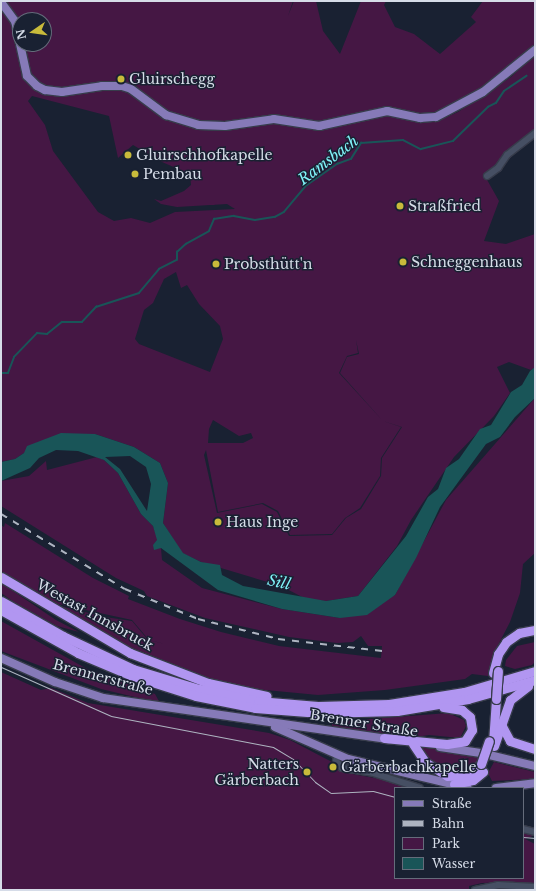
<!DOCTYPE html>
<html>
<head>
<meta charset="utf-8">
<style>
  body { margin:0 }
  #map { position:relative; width:536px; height:891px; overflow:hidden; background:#192132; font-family:"Libre Baskerville",serif }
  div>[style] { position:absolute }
  .green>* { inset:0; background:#451744 }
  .water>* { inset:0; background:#195558 }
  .stream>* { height:1.5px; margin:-0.75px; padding:0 0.75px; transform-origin:0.75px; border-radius:0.75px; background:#195558 }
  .roads { filter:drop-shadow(1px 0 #373c4b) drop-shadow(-1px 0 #373c4b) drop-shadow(0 1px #373c4b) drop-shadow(0 -1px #373c4b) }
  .minor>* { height:6px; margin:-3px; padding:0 3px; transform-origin:3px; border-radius:3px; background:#464f63 }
  .major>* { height:8px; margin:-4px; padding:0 4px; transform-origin:4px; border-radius:4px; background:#867ab8 }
  .highway>* { height:9px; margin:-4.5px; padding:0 4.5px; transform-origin:4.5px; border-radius:4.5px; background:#b196f1 }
  .tram>* { height:1px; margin:-0.5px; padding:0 0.5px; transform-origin:0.5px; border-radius:0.5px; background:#aeb4c1 }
  .rail>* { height:1.5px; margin-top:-0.75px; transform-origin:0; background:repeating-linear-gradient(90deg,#aeb4c1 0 7px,transparent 0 14px) }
  .bridges { filter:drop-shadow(1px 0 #373c4b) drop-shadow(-1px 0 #373c4b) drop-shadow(0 1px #373c4b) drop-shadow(0 -1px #373c4b) }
  .highway-bridge>* { height:9px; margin:-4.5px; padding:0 4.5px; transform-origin:4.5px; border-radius:4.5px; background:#b196f1 }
  .dots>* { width:11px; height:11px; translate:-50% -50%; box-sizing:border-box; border:2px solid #192132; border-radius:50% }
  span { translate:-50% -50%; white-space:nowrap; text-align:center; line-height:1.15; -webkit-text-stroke:3px #192132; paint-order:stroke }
  .poi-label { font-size:14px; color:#d6dce8 }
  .left { translate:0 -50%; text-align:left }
  .right { translate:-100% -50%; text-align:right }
  .street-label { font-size:14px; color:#d6dce8 }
  .water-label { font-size:15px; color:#81f3f9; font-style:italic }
  .frame { position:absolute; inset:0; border:2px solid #d6dce8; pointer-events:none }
  .legend { position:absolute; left:394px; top:787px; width:130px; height:92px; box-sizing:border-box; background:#192132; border:1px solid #656c7b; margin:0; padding:5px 7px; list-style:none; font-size:12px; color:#d6dce8 }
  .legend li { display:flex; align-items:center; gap:8px; height:20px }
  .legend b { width:20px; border:1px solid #656c7b }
  .north { position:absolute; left:12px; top:12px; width:40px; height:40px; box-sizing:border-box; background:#192132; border:1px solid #656c7b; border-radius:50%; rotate:257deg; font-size:11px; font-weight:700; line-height:16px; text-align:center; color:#d6dce8 }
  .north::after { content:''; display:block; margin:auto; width:14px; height:18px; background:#c8bb3b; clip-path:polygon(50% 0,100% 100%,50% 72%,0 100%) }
</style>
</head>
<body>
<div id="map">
  <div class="green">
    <i style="clip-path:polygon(evenodd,1px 1px,293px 1px,288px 16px,294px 1px,316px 1px,323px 31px,340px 54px,361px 1px,386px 1px,384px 5px,395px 27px,414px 34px,440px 54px,476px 22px,471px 17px,483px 1px,535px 1px,535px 46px,524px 57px,474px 95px,431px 115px,412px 112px,421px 121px,440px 120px,458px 112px,511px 77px,535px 55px,535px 131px,486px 178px,499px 201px,484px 241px,506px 244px,535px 234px,535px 368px,531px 370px,509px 362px,497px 367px,510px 393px,494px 416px,454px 457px,411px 520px,397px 546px,358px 596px,326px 601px,306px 599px,281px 586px,201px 562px,182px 553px,163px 523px,168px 483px,160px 463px,134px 447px,95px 434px,24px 453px,15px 459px,1px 462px,1px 1px,20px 20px,44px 20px,44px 44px,20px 44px,20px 20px,1px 1px,32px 96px,109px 116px,118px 158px,133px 145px,162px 162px,190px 174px,191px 185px,184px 191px,161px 201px,154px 199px,161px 204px,177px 207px,227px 204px,235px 209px,175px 212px,150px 223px,131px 218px,114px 221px,98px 212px,53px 151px,45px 125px,28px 101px,32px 96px,1px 1px,176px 272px,181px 288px,187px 285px,199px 304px,220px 326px,223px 339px,210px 372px,139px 344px,135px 339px,144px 310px,153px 303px,164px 279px,176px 272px,1px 1px,356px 340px,359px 354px,347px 357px,340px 373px,383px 421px,402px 427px,382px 458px,381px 476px,361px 509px,346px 518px,332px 535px,289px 536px,277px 512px,262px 504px,217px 513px,204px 455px,206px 450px,218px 512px,263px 503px,278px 511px,290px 535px,332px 534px,345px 518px,360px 508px,380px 476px,381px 458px,401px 427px,383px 421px,339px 373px,347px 356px,358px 353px,356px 340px,1px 1px,213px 420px,239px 436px,251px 433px,253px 438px,243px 443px,208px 443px,209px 429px,213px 420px)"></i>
    <i style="clip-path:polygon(535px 398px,535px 553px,523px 564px,520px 593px,510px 622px,496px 649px,488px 676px,472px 674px,465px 679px,385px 690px,318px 695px,255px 689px,217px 681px,130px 647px,60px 606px,105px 617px,132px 621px,148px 640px,165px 644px,149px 640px,132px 620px,58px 604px,1px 571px,1px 525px,4px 527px,5px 523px,93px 578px,129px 596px,128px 599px,180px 619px,221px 632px,279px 646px,381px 658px,382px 646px,368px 646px,361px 636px,353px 642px,337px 643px,289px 637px,205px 618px,147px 596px,144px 591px,116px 578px,1px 506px,1px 481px,29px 476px,46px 461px,47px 470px,97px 457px,104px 460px,118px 473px,141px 514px,153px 526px,161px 548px,162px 560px,202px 588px,282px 609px,340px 618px,395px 595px,446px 500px)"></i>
    <i style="clip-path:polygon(1px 583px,56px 620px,79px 632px,57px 626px,14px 602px,1px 593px)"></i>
    <i style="clip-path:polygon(1px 621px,89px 670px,155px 694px,160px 703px,101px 689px,1px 651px)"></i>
    <i style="clip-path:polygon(535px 642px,535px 662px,532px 665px,515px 669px,505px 666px,506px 660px,517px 646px)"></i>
    <i style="clip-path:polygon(1px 672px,41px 690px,51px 688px,88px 703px,269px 733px,290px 740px,332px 762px,341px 772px,403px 783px,418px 788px,395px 788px,395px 878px,523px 878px,523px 828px,535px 832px,535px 835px,525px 839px,535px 844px,535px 884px,509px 882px,482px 883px,469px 886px,469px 890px,1px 890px)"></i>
    <i style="clip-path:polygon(448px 713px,464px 720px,466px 726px,460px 738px,429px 735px,416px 737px,332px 727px,332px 722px)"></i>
    <i style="clip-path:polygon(418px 747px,451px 751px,480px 757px,470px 771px,449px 773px,434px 766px)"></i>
    <i style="clip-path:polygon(494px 762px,535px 772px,535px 779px,492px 781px,488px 773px)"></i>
  </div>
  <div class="water">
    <i style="clip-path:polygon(evenodd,535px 367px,535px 398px,515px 417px,500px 437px,486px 444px,440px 507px,416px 558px,395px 595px,367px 615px,340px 618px,282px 609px,218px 590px,161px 548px,154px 550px,153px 545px,157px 540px,153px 526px,141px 514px,118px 473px,104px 460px,78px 451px,56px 450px,39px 458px,30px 468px,1px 481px,1px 462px,15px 459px,24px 453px,27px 446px,61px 433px,95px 434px,134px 447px,160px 463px,168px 483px,163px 523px,183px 553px,201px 562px,220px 565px,222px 575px,243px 586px,326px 601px,358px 596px,406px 536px,428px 497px,438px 489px,446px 468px,459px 459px,480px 429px,491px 425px,511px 392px,522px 385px,530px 371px,535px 367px,130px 456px,146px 467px,151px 484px,147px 511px,120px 469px,105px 457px,130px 456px)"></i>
  </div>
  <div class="stream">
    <i style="left:1px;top:373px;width:7px"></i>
    <i style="left:8px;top:373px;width:17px;rotate:-69deg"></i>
    <i style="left:14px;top:357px;width:33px;rotate:-46deg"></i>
    <i style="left:37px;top:333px;width:10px;rotate:6deg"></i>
    <i style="left:47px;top:334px;width:19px;rotate:-39deg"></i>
    <i style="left:62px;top:322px;width:20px"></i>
    <i style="left:82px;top:322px;width:21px;rotate:-47deg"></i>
    <i style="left:96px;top:307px;width:45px;rotate:-18deg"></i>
    <i style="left:139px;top:293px;width:31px;rotate:-50deg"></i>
    <i style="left:159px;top:269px;width:20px;rotate:-27deg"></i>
    <i style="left:177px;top:260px;width:8px;rotate:-90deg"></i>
    <i style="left:177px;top:252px;width:12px;rotate:-42deg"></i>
    <i style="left:186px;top:244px;width:26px;rotate:-29deg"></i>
    <i style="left:209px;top:231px;width:13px;rotate:-67deg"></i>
    <i style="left:214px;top:219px;width:20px;rotate:-9deg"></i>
    <i style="left:234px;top:216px;width:21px;rotate:11deg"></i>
    <i style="left:255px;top:220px;width:20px;rotate:-9deg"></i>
    <i style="left:275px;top:217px;width:10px;rotate:-29deg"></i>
    <i style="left:284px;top:212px;width:35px;rotate:-50deg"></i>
    <i style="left:307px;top:185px;width:37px;rotate:-35deg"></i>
    <i style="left:337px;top:164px;width:15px;rotate:-20deg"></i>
    <i style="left:351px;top:159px;width:19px;rotate:-58deg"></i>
    <i style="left:361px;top:143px;width:42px;rotate:-4.1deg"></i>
    <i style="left:403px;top:140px;width:20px;rotate:27deg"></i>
    <i style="left:421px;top:149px;width:33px;rotate:-14deg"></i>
    <i style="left:453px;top:141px;width:49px;rotate:-44.2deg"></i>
    <i style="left:488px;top:107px;width:9px;rotate:-27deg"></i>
    <i style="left:496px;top:103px;width:14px;rotate:-56deg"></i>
    <i style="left:504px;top:91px;width:27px;rotate:-34deg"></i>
  </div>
  <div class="roads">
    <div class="minor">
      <i style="left:487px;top:176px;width:14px;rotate:-36deg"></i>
      <i style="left:498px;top:168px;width:16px;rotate:-55deg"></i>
      <i style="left:507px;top:155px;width:36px;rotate:-38deg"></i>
      <i style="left:337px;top:756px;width:5px;rotate:101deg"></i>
      <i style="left:336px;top:761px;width:9px;rotate:49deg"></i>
      <i style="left:342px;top:768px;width:31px;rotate:9deg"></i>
      <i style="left:373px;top:773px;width:49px;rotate:17.7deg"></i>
      <i style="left:523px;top:829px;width:12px;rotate:14deg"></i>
      <i style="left:475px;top:890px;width:24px;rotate:-12deg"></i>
      <i style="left:498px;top:885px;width:37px;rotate:3deg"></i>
    </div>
    <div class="major">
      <i style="left:1px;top:2px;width:24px;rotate:54deg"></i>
      <i style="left:15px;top:21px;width:56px;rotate:77.7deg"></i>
      <i style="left:27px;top:76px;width:14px;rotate:45deg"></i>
      <i style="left:37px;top:86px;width:9px;rotate:27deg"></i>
      <i style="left:45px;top:90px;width:17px;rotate:7deg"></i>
      <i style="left:62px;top:92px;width:40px;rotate:-8.5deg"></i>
      <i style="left:102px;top:86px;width:20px"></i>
      <i style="left:122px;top:86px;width:9px;rotate:18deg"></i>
      <i style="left:131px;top:89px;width:44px;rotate:36.6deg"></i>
      <i style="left:166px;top:115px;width:34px;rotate:17deg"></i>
      <i style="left:198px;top:125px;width:27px;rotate:2deg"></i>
      <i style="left:225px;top:126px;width:49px;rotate:-8.1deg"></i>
      <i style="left:274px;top:119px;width:46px;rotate:8.8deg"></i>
      <i style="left:319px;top:126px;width:70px;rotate:-12.4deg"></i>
      <i style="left:387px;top:111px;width:34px;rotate:12deg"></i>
      <i style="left:420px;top:118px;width:16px;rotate:-4deg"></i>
      <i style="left:436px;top:117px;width:53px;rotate:-28deg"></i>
      <i style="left:483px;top:92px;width:67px;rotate:-38.9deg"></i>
      <i style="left:1px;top:658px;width:59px;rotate:24deg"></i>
      <i style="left:55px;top:682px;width:51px;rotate:18.4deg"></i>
      <i style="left:103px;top:698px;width:289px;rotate:8.2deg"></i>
      <i style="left:275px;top:727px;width:80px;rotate:23.7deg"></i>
      <i style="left:348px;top:759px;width:123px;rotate:13.6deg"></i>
      <i style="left:440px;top:747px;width:41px;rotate:8.3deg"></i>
      <i style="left:481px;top:753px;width:56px;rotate:13.5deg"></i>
      <i style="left:496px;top:788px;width:39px;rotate:-7deg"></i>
    </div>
    <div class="highway">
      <i style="left:1px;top:577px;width:150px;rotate:30.5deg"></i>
      <i style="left:130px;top:653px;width:84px;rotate:21deg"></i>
      <i style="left:208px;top:683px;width:60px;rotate:12.4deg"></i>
      <i style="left:1px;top:601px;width:71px;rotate:29.4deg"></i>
      <i style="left:63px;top:636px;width:77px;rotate:25.2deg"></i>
      <i style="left:133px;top:669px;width:69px;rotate:16.9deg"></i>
      <i style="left:199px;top:689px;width:60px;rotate:11.5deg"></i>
      <i style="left:258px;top:701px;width:60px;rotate:4.8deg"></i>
      <i style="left:318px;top:706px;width:71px;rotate:-1.6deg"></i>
      <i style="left:389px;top:704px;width:76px;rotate:-9.1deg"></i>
      <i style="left:464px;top:692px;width:74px;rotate:-16.5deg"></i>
      <i style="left:1px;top:610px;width:88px;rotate:29.2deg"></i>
      <i style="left:78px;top:653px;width:56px;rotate:22.9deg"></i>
      <i style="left:130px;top:675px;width:69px;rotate:17.7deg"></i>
      <i style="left:196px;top:696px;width:60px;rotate:11.5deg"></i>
      <i style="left:255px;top:708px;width:65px;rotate:4.4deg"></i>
      <i style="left:320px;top:713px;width:77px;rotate:-1.5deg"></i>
      <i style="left:397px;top:711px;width:72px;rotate:-9.6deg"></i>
      <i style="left:468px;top:699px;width:70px;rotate:-15.8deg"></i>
      <i style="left:493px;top:673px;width:20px;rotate:-75deg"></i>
      <i style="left:498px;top:654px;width:14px;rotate:-56deg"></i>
      <i style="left:506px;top:642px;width:16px;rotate:-35deg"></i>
      <i style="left:519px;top:633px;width:16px;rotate:-11deg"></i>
      <i style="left:502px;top:726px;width:17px;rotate:62deg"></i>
      <i style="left:510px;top:741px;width:26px;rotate:18deg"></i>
      <i style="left:384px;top:738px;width:63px;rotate:5.4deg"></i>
      <i style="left:447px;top:744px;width:18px;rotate:-9deg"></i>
      <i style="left:465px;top:741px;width:13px;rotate:-58deg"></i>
      <i style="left:472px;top:730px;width:13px;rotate:-99deg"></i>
      <i style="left:470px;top:717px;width:11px;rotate:-139deg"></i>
      <i style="left:462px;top:710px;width:19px;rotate:-171deg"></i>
      <i style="left:493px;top:742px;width:43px;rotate:-86deg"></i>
      <i style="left:413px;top:744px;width:22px;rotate:56deg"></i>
      <i style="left:425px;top:762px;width:26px;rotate:32deg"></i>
      <i style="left:447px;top:776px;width:22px;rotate:-3deg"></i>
      <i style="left:469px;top:775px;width:16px;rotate:-43deg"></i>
      <i style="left:494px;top:746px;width:49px;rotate:-70.8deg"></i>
      <i style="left:510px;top:700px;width:23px;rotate:-38deg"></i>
      <i style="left:454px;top:784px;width:19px;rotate:-12deg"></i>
      <i style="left:473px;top:780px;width:13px;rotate:-39deg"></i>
    </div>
  </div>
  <div class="tram">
    <i style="left:1px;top:667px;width:120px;rotate:24deg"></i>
    <i style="left:111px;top:716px;width:165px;rotate:10.8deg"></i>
    <i style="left:273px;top:747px;width:23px;rotate:31deg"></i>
    <i style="left:293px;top:759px;width:32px;rotate:46deg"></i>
    <i style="left:315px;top:782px;width:19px;rotate:35deg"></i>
    <i style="left:331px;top:793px;width:42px;rotate:-2.7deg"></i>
    <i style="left:373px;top:791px;width:23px;rotate:15deg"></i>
    <i style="left:523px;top:837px;width:12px;rotate:5deg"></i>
  </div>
  <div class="rail">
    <i style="left:1px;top:514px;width:145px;rotate:31.2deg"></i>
    <i style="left:125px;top:589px;width:79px;rotate:22.3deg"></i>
    <i style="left:198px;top:619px;width:82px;rotate:14deg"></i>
    <i style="left:278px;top:639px;width:105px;rotate:6.6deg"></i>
  </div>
  <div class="bridges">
    <div class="highway-bridge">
      <i style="left:496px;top:699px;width:28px;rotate:-86deg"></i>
      <i style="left:481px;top:764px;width:24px;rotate:-71deg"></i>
    </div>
  </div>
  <div class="dots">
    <i style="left:121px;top:79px;background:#c8bb3b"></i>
    <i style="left:128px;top:155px;background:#c8bb3b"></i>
    <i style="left:135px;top:174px;background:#c8bb3b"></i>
    <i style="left:400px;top:206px;background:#c8bb3b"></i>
    <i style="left:403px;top:262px;background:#c8bb3b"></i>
    <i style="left:216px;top:264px;background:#c8bb3b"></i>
    <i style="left:218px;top:522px;background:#c8bb3b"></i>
    <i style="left:333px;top:767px;background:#c8bb3b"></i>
    <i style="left:307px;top:772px;background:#c8bb3b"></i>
  </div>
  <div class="poi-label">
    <span class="left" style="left:129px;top:79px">Gluirschegg</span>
    <span class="left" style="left:136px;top:155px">Gluirschhofkapelle</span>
    <span class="left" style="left:143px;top:174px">Pembau</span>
    <span class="left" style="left:408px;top:206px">Straßfried</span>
    <span class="left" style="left:411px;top:262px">Schneggenhaus</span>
    <span class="left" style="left:224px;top:264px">Probsthütt'n</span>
    <span class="left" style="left:226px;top:522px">Haus Inge</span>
    <span class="right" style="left:299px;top:772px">Natters<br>Gärberbach</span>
    <span class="left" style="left:341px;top:767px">Gärberbachkapelle</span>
  </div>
  <div class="street-label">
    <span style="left:95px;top:615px;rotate:29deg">Westast Innsbruck</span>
    <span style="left:103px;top:677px;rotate:15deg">Brennerstraße</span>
    <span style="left:364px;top:723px;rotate:9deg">Brenner Straße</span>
  </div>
  <div class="water-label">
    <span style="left:328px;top:160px;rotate:-37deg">Ramsbach</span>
    <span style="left:279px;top:582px;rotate:12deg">Sill</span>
  </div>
  <div class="frame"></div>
  <ul class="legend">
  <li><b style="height:5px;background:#867ab8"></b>Straße</li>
  <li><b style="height:5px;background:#aeb4c1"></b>Bahn</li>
  <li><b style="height:11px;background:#451744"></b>Park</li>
  <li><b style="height:11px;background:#195558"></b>Wasser</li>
  </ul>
  <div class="north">N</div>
</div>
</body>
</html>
